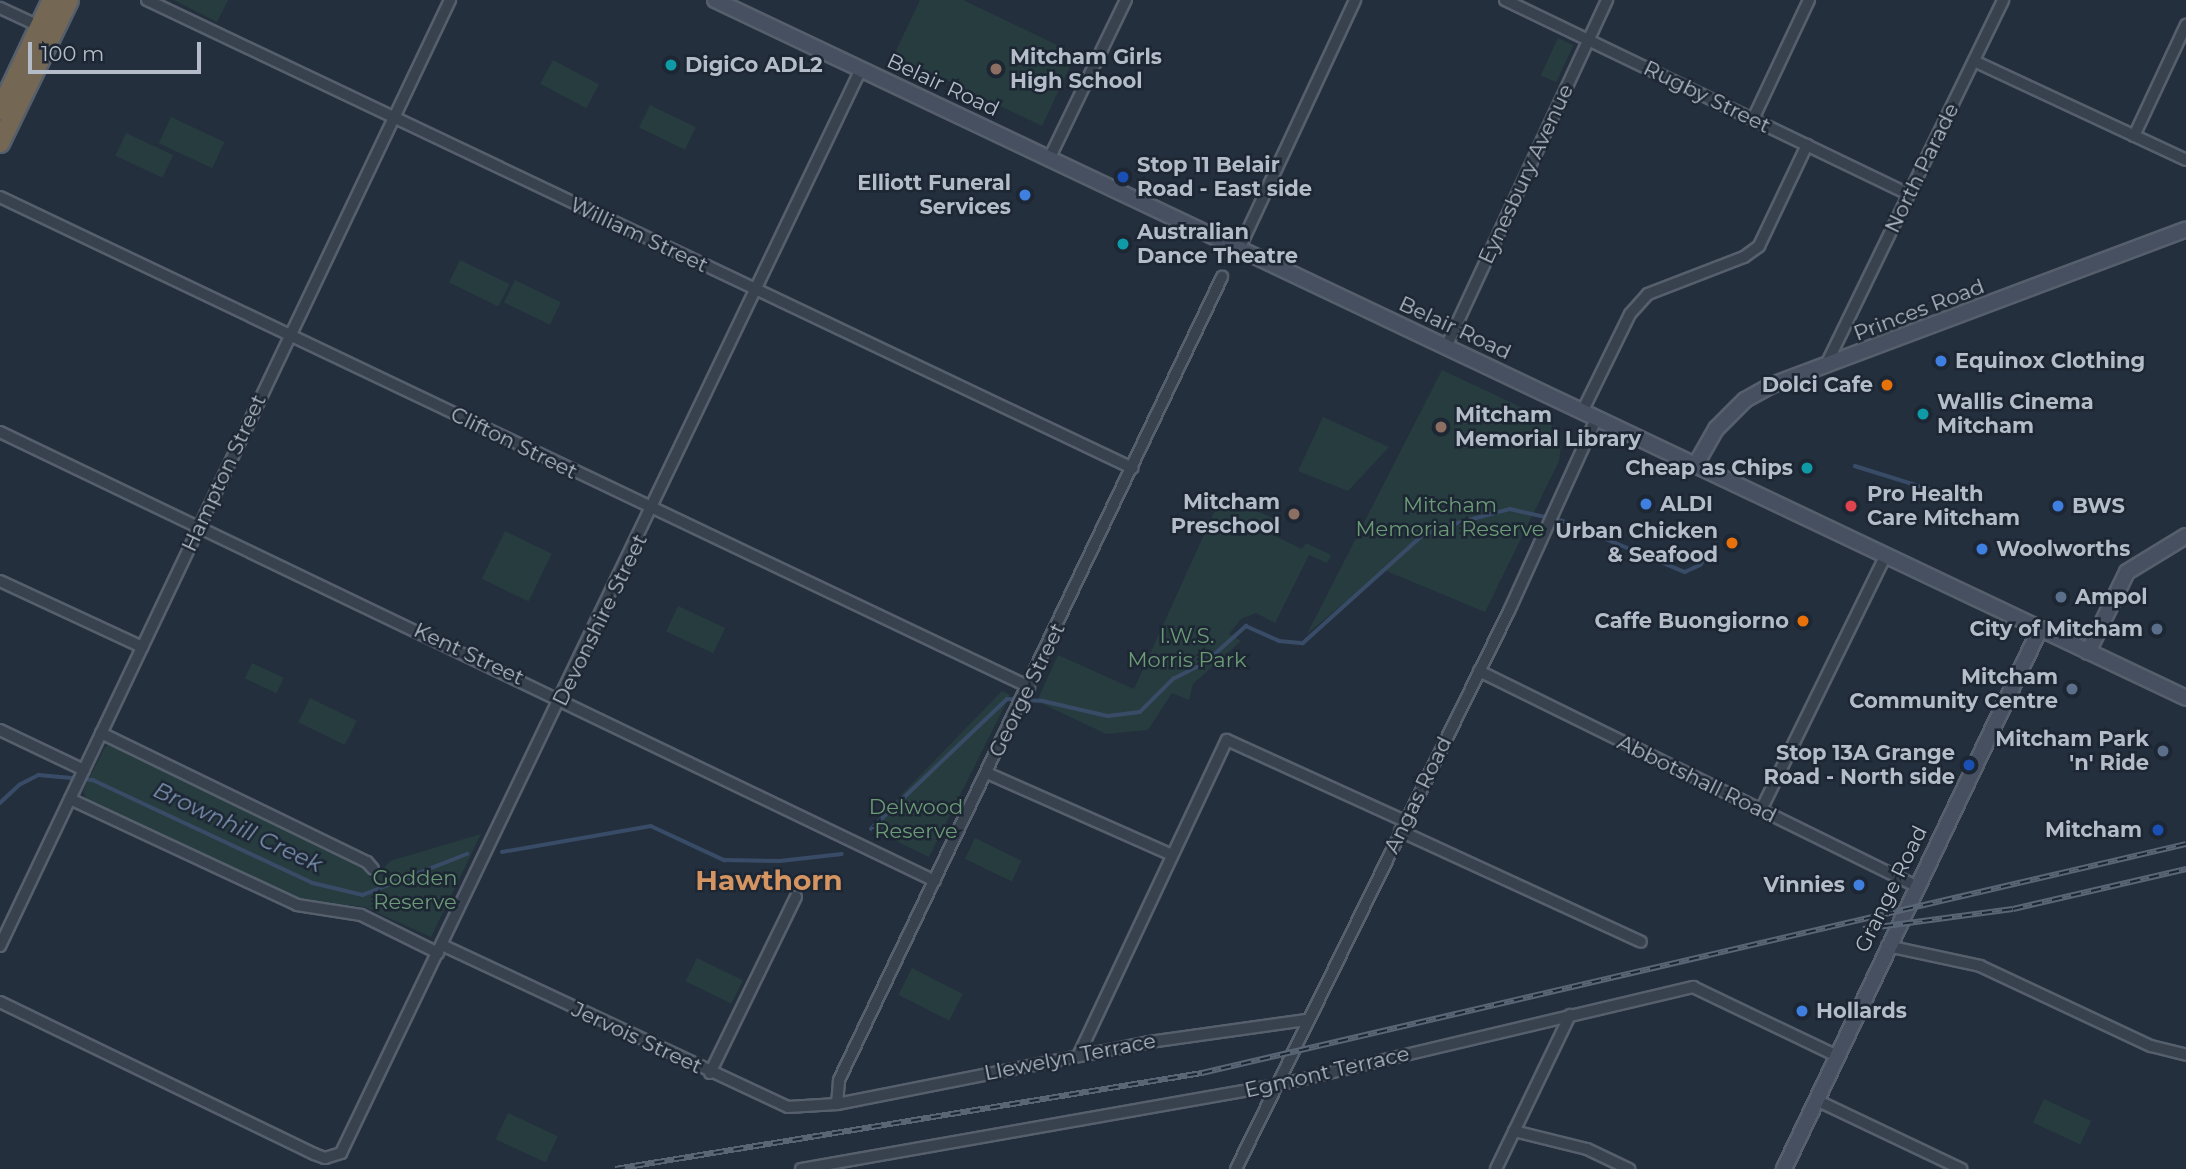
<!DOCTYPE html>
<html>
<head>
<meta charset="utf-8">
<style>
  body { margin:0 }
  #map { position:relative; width:2186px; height:1169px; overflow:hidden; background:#242f3e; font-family:Montserrat,sans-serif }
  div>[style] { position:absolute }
  .green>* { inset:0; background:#263c3f; transform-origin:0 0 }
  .stream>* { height:3.5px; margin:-1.75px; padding:0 1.75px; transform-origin:1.75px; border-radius:1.75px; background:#394c67 }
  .roads { filter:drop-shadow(2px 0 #565f6c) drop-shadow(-2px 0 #565f6c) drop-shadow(0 2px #565f6c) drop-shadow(0 -2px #565f6c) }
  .street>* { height:10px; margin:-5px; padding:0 5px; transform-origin:5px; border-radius:5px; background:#38414e }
  .secondary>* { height:14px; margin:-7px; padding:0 7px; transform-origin:7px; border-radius:7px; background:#465061 }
  .highway>* { height:18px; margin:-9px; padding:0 9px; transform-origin:9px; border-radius:9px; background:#746855 }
  .rail>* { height:6px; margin-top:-3px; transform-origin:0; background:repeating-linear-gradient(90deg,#1d2633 0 10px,#5a6575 0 20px); box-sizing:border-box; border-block:2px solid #5a6575 }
  .dots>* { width:19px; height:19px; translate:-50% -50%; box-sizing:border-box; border:4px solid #1d2633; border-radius:50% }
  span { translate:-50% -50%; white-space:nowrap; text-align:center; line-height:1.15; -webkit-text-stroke:5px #1d2633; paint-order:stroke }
  .poi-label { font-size:21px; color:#b4bcc9; font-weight:700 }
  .left { translate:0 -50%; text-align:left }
  .right { translate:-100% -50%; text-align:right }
  .street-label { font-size:21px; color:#b4bcc9 }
  .park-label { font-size:21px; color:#6b9a76 }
  .water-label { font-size:23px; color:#7c92b1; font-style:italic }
  .district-label { font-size:28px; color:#d59563; font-weight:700 }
  .scale { position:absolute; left:28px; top:42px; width:173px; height:32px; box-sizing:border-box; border:4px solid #b4bcc9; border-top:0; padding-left:9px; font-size:21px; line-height:24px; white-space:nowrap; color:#b4bcc9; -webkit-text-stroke:5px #1d2633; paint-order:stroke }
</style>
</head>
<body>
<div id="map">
  <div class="green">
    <i style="clip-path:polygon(174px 0,228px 0,217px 22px)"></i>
    <i style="clip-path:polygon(920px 0,963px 0,1076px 54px,1042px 126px,894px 55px)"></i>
    <i style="left:1558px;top:38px;width:17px;height:41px;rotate:25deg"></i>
    <i style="left:553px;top:60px;width:52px;height:27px;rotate:28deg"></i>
    <i style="left:650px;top:105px;width:51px;height:25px;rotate:26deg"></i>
    <i style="left:171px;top:117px;width:59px;height:29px;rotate:25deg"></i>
    <i style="left:126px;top:133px;width:52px;height:25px;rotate:25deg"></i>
    <i style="left:460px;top:260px;width:55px;height:25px;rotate:26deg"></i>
    <i style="left:515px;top:280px;width:51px;height:25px;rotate:26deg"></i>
    <i style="clip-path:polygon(1442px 370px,1546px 419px,1557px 432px,1561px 447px,1559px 461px,1485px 612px,1384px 570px,1307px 634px)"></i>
    <i style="clip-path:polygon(1323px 417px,1389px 447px,1348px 491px,1298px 471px)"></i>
    <i style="clip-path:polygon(1222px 495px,1279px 521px,1273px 535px,1302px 549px,1306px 543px,1331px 555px,1327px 563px,1309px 555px,1275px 623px,1256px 613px,1241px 619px,1229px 634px,1241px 641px,1193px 684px,1189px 700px,1172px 693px,1148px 730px,1106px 734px,1037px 701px,1058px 655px,1134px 689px)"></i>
    <i style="left:505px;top:531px;width:52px;height:53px;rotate:26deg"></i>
    <i style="left:678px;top:606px;width:52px;height:28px;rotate:25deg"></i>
    <i style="left:252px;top:663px;width:35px;height:17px;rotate:25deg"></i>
    <i style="clip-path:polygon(1002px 691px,1010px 695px,929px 857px,869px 828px)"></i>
    <i style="left:310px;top:698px;width:52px;height:27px;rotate:26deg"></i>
    <i style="clip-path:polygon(111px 744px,360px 865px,369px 877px,376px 877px,390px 861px,481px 834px,431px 937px,365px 907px,297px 900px,87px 800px,83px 791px,105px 747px)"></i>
    <i style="left:975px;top:838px;width:52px;height:23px;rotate:26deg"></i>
    <i style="left:697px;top:958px;width:51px;height:26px;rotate:26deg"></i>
    <i style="left:912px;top:968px;width:57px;height:30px;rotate:27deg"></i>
    <i style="left:2044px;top:1099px;width:52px;height:26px;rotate:25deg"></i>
    <i style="left:508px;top:1113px;width:55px;height:29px;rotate:25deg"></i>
  </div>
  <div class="stream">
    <i style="left:1855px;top:466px;width:94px;rotate:17.3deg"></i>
    <i style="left:0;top:803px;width:26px;rotate:-43deg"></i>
    <i style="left:19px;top:785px;width:22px;rotate:-27deg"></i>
    <i style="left:39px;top:775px;width:54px;rotate:5.3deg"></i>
    <i style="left:93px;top:780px;width:243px;rotate:25.1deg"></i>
    <i style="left:313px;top:883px;width:51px;rotate:13.5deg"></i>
    <i style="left:363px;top:895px;width:112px;rotate:-21.5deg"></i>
    <i style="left:871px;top:829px;width:188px;rotate:-43.7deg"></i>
    <i style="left:1007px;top:699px;width:36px;rotate:3deg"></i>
    <i style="left:1043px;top:701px;width:67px;rotate:13deg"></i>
    <i style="left:1108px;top:716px;width:32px;rotate:-7deg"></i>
    <i style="left:1140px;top:712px;width:47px;rotate:-45deg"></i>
    <i style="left:1173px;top:679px;width:37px;rotate:-27deg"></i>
    <i style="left:1206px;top:662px;width:54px;rotate:-42deg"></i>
    <i style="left:1246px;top:626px;width:36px;rotate:24deg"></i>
    <i style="left:1279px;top:641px;width:24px;rotate:5deg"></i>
    <i style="left:1303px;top:643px;width:160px;rotate:-42deg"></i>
    <i style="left:1422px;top:536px;width:34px;rotate:-21deg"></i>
    <i style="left:1454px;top:524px;width:58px;rotate:-15deg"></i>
    <i style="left:1510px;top:509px;width:54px;rotate:12.8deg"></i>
    <i style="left:1563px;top:521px;width:132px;rotate:22.7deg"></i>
    <i style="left:1685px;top:572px;width:17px;rotate:-25deg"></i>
    <i style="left:1700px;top:565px;width:24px;rotate:-52deg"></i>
    <i style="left:502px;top:852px;width:151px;rotate:-9.9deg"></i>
    <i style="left:651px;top:826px;width:81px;rotate:25deg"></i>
    <i style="left:724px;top:860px;width:56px;rotate:1deg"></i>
    <i style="left:780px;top:861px;width:62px;rotate:-6.4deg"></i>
  </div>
  <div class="roads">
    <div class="street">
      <i style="left:147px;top:0;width:1091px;rotate:25.41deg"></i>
      <i style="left:1505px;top:0;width:448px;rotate:25.7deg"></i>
      <i style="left:0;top:8px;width:45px;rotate:24.9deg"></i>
      <i style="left:1974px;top:61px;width:234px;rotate:25deg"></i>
      <i style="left:1753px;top:119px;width:132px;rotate:-64.8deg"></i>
      <i style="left:2134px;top:136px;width:123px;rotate:-64.9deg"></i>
      <i style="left:1049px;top:159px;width:177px;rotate:-64.2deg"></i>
      <i style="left:0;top:197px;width:1140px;rotate:25.46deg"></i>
      <i style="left:1239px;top:249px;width:275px;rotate:-65deg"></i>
      <i style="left:1446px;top:347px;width:383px;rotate:-65.1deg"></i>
      <i style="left:1826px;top:365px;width:406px;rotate:-64.1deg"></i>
      <i style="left:1582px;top:412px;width:109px;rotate:-63.9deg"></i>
      <i style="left:1630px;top:314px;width:27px;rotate:-48deg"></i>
      <i style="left:1648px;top:294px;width:103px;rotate:-21.1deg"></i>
      <i style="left:1744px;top:257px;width:19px;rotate:-36deg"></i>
      <i style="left:1759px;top:246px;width:112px;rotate:-64.6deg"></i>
      <i style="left:0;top:432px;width:1037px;rotate:25.65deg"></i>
      <i style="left:0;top:581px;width:157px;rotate:24.9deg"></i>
      <i style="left:1479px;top:671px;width:487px;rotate:26.2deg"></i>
      <i style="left:0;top:730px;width:93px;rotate:25.5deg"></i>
      <i style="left:101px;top:733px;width:296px;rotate:25.9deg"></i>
      <i style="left:367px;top:862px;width:9px;rotate:49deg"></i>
      <i style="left:987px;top:773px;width:202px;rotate:23.9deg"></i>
      <i style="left:70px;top:799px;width:251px;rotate:25deg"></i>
      <i style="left:297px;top:905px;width:65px;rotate:8.9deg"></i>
      <i style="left:361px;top:915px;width:86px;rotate:26.3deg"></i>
      <i style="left:1761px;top:810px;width:282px;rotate:-63.9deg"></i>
      <i style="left:1400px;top:831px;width:265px;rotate:24.7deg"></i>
      <i style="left:442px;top:945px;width:382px;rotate:25.1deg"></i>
      <i style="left:788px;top:1107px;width:49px;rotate:-3.5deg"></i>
      <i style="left:837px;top:1104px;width:318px;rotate:-11.2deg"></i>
      <i style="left:1149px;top:1042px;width:159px;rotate:-8deg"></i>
      <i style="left:0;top:946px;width:1048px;rotate:-64.56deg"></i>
      <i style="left:1887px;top:946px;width:95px;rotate:12.1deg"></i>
      <i style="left:1980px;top:966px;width:189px;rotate:25.1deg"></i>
      <i style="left:2151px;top:1046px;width:36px;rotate:14deg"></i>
      <i style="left:0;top:1002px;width:349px;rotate:25.8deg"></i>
      <i style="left:314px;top:1154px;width:12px;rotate:20deg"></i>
      <i style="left:325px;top:1158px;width:17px;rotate:-17deg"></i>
      <i style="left:341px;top:1153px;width:1202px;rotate:-64.37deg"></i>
      <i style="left:1079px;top:1054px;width:347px;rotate:-64.8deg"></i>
      <i style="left:1227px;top:740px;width:196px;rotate:24.5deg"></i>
      <i style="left:710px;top:1073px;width:196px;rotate:-64deg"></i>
      <i style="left:1816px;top:1100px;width:161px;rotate:25.4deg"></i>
      <i style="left:837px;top:1104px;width:24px;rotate:-85deg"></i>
      <i style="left:839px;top:1080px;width:890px;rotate:-64.5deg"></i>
      <i style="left:1514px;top:1131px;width:75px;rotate:13.9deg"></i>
      <i style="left:1587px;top:1149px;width:47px;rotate:25.5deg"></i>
      <i style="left:801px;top:1169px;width:480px;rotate:-10deg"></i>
      <i style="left:1274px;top:1086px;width:431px;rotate:-13.3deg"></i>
      <i style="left:1693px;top:987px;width:160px;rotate:25.6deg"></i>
      <i style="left:1236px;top:1169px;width:621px;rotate:-63.93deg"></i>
      <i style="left:1509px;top:611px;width:211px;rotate:-65.6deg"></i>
      <i style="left:1496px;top:1169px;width:171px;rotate:-64.3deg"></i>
    </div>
    <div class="secondary">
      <i style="left:715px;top:0;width:1628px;rotate:25.38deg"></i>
      <i style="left:1695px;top:466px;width:43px;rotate:-60.4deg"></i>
      <i style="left:1716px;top:429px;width:41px;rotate:-45deg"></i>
      <i style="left:1745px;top:400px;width:31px;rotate:-29deg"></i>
      <i style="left:1772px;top:385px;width:442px;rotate:-20.6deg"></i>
      <i style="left:2088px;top:652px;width:89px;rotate:-64deg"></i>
      <i style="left:2127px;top:572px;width:69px;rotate:-31.4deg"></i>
      <i style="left:1784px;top:1169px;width:598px;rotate:-64.64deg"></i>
    </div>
    <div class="highway">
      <i style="left:0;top:110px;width:122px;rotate:-64.7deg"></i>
      <i style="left:0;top:143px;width:159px;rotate:-64.2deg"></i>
    </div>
  </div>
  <div class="rail">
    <i style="left:1863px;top:929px;width:151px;rotate:-7.6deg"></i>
    <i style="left:2013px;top:909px;width:178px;rotate:-13deg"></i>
    <i style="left:615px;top:1169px;width:595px;rotate:-9.29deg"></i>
    <i style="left:1202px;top:1073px;width:1010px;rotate:-13.1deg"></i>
  </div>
  <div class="dots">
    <i style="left:671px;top:65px;background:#0f9aa8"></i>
    <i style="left:996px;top:69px;background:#8d6e63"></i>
    <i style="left:1123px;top:177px;background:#1a4fb4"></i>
    <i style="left:1025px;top:195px;background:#3f7fe0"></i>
    <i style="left:1123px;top:244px;background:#0f9aa8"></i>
    <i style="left:1941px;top:361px;background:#3f7fe0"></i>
    <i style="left:1887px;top:385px;background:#e8710a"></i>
    <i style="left:1923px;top:414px;background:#0f9aa8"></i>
    <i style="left:1441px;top:427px;background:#8d6e63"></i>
    <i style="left:1807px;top:468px;background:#0f9aa8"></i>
    <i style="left:1646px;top:504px;background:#3f7fe0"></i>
    <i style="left:1851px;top:506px;background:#e0444e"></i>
    <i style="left:2058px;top:506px;background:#3f7fe0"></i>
    <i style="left:1294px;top:514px;background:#8d6e63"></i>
    <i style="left:1732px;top:543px;background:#e8710a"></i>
    <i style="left:1982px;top:549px;background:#3f7fe0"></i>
    <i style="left:2061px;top:597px;background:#5c6f8a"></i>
    <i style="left:1803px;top:621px;background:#e8710a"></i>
    <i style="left:2157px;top:629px;background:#5c6f8a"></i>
    <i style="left:2072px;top:689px;background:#5c6f8a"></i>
    <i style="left:2163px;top:751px;background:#5c6f8a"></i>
    <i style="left:1969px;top:765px;background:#1a4fb4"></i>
    <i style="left:2158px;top:830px;background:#1a4fb4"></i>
    <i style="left:1859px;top:885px;background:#3f7fe0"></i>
    <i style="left:1802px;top:1011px;background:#3f7fe0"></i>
  </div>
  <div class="poi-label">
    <span class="left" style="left:1010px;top:69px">Mitcham Girls<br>High School</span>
    <span class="left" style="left:685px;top:65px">DigiCo ADL2</span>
    <span class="left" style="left:1137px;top:177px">Stop 11 Belair<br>Road - East side</span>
    <span class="right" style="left:1011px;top:195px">Elliott Funeral<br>Services</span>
    <span class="left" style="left:1137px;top:244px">Australian<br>Dance Theatre</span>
    <span class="left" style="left:1955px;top:361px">Equinox Clothing</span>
    <span class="right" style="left:1873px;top:385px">Dolci Cafe</span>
    <span class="left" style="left:1937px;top:414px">Wallis Cinema<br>Mitcham</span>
    <span class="left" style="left:1455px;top:427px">Mitcham<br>Memorial Library</span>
    <span class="right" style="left:1793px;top:468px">Cheap as Chips</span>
    <span class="left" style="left:1867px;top:506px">Pro Health<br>Care Mitcham</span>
    <span class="right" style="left:1280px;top:514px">Mitcham<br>Preschool</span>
    <span class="left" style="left:1660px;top:504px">ALDI</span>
    <span class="left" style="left:2072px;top:506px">BWS</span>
    <span class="right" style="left:1718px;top:543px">Urban Chicken<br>&amp; Seafood</span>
    <span class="left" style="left:1996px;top:549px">Woolworths</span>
    <span class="left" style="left:2075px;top:597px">Ampol</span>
    <span class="right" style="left:1789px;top:621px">Caffe Buongiorno</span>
    <span class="right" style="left:2143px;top:629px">City of Mitcham</span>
    <span class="right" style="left:2058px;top:689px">Mitcham<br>Community Centre</span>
    <span class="right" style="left:2149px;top:751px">Mitcham Park<br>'n' Ride</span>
    <span class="right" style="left:1955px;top:765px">Stop 13A Grange<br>Road - North side</span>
    <span class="right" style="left:2142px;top:830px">Mitcham</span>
    <span class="right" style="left:1845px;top:885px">Vinnies</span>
    <span class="left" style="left:1816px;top:1011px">Hollards</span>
  </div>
  <div class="street-label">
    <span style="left:943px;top:85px;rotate:25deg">Belair Road</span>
    <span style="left:1707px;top:97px;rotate:26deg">Rugby Street</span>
    <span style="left:1922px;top:168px;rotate:-64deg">North Parade</span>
    <span style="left:1526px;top:174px;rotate:-65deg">Eynesbury Avenue</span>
    <span style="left:639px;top:235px;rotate:25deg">William Street</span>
    <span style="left:1919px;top:310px;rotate:-21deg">Princes Road</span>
    <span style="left:1455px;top:328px;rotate:25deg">Belair Road</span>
    <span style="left:514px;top:443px;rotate:26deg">Clifton Street</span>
    <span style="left:224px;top:473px;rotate:-65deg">Hampton Street</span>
    <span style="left:600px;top:620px;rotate:-64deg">Devonshire Street</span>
    <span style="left:469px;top:654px;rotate:25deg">Kent Street</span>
    <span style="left:1027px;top:690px;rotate:-64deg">George Street</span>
    <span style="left:1697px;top:779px;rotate:26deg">Abbotshall Road</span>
    <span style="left:1418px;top:795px;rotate:-64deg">Angas Road</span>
    <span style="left:1891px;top:889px;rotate:-64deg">Grange Road</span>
    <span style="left:637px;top:1038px;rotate:25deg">Jervois Street</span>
    <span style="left:1070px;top:1057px;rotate:-11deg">Llewelyn Terrace</span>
    <span style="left:1327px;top:1072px;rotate:-13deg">Egmont Terrace</span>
  </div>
  <div class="park-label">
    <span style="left:1450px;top:517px">Mitcham<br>Memorial Reserve</span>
    <span style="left:1187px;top:648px">I.W.S.<br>Morris Park</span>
    <span style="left:916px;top:819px">Delwood<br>Reserve</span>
    <span style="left:415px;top:890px">Godden<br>Reserve</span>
  </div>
  <div class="water-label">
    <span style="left:238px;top:827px;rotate:25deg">Brownhill Creek</span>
  </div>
  <div class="district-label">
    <span style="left:769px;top:880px">Hawthorn</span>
  </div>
  <div class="scale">100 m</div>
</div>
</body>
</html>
